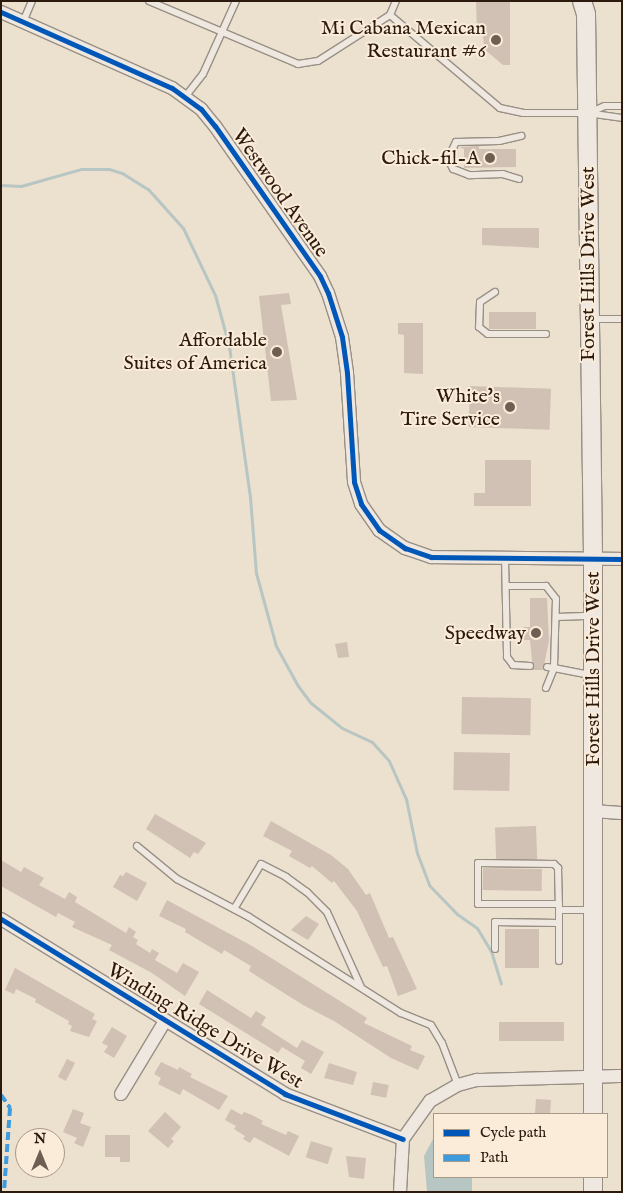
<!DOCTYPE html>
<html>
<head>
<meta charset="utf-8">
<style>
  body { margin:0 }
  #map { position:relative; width:623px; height:1193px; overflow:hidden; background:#ece0cf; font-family:"IM FELL English",serif }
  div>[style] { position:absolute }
  .water>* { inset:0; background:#b8c6c3 }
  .stream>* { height:3px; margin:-1.5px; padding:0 1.5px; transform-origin:1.5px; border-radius:1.5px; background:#b8c6c3 }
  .building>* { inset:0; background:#d1c0b4; transform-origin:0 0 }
  .roads { filter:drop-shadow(1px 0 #988f84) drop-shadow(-1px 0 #988f84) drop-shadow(0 1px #988f84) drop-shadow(0 -1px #988f84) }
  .service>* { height:6px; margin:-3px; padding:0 3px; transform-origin:3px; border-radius:3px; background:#efe8e0 }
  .minor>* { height:12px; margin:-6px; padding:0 6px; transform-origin:6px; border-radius:6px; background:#efe8e0 }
  .secondary>* { height:18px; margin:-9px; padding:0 9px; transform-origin:9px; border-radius:9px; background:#efe8e0 }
  .quiet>* { height:4px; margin-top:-2px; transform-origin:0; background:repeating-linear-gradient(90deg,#3d9bde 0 8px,transparent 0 12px) }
  .cycleway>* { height:5px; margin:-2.5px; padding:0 2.5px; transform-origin:2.5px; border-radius:2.5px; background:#0057b8 }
  .dots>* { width:14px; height:14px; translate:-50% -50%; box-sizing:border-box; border:2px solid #faecd8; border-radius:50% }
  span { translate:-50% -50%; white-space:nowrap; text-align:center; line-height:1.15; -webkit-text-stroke:4px #faecd8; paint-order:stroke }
  .poi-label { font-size:20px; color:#2c1a0e }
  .right { translate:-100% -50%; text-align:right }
  .street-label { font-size:20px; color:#2c1a0e }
  .frame { position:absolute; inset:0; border:2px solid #2c1a0e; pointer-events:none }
  .legend { position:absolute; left:433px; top:1113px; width:175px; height:65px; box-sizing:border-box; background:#faecd8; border:1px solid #a89887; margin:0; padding:6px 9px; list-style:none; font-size:15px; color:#2c1a0e }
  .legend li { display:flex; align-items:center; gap:10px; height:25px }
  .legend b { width:25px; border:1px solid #a89887 }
  .north { position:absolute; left:15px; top:1128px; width:50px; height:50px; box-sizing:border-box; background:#faecd8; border:1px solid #a89887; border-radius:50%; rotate:0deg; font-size:14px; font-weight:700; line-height:20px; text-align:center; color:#2c1a0e }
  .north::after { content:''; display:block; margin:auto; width:18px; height:22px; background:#6f5f52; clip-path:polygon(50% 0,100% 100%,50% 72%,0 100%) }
</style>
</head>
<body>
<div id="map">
  <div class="water">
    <i style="clip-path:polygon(434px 1137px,434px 1177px,472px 1177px,472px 1192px,427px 1192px,424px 1156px)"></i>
  </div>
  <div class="stream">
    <i style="left:1px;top:185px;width:20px;rotate:3deg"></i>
    <i style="left:21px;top:186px;width:62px;rotate:-15.8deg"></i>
    <i style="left:81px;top:169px;width:28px"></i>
    <i style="left:109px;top:169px;width:14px;rotate:17deg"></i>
    <i style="left:122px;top:173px;width:31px;rotate:32deg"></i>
    <i style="left:148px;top:189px;width:52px;rotate:48.1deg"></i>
    <i style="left:183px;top:228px;width:74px;rotate:64.5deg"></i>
    <i style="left:215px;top:295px;width:53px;rotate:74.6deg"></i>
    <i style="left:229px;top:346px;width:152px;rotate:82.1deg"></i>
    <i style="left:250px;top:497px;width:76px;rotate:85.5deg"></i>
    <i style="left:256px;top:573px;width:76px;rotate:74.7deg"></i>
    <i style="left:276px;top:646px;width:46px;rotate:61.2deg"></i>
    <i style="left:298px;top:686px;width:21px;rotate:53deg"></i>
    <i style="left:311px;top:703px;width:40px;rotate:39deg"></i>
    <i style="left:342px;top:728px;width:33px;rotate:25deg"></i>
    <i style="left:372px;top:742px;width:25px;rotate:48deg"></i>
    <i style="left:389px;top:761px;width:42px;rotate:65.9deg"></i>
    <i style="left:406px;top:799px;width:55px;rotate:78.5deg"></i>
    <i style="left:417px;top:853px;width:34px;rotate:69deg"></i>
    <i style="left:429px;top:885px;width:40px;rotate:46deg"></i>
    <i style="left:457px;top:914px;width:24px;rotate:35deg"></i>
    <i style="left:477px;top:928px;width:27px;rotate:59deg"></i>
    <i style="left:491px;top:951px;width:34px;rotate:73deg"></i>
  </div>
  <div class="building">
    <i style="clip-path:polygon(476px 1px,510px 2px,510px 65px,503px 65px,484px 49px,483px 31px,477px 31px)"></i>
    <i style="clip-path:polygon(479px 146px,479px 149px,516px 149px,516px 167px,464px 168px,464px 149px,459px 147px)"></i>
    <i style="clip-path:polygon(482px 228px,539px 228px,539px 248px,482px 245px)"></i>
    <i style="clip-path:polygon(289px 293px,291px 304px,281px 305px,297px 400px,271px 401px,259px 296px)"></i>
    <i style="left:536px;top:312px;width:17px;height:47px;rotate:90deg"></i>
    <i style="clip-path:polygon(398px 323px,423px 323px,423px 374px,404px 373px,404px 335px,398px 334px)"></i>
    <i style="left:470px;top:386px;width:81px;height:41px;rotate:2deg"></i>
    <i style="clip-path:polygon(485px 460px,531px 460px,531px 506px,474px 506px,474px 493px,485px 493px)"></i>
    <i style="clip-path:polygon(530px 598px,547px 598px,549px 641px,543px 670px,533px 670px,530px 640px,523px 640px,523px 627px,530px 627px)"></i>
    <i style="clip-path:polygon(347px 642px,349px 657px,338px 658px,335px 644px)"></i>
    <i style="left:462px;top:697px;width:69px;height:37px;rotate:1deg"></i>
    <i style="left:454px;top:752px;width:56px;height:38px;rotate:1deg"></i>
    <i style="clip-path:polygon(155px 814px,206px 843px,198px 854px,194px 852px,190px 858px,146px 829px)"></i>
    <i style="clip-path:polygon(271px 821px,331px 855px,348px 869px,366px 895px,370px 893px,389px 938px,393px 937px,417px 989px,398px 996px,387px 966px,383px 967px,357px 911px,334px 881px,332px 883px,312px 866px,310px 868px,289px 856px,292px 851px,263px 836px)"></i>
    <i style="left:536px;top:826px;width:33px;height:41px;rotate:88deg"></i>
    <i style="clip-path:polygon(1px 860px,21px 872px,24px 867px,44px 878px,39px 885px,65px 899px,69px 892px,77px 897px,75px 902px,126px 933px,129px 927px,136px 932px,133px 937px,138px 940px,136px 944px,150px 953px,152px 949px,159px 953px,155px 960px,177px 973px,183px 963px,199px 972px,185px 996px,152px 973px,109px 950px,112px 945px,72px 927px,75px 922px,58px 913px,56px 917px,1px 886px)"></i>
    <i style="left:483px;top:868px;width:59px;height:22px;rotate:1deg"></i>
    <i style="clip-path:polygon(126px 872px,147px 883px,137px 901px,113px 887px,120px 875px,123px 876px)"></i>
    <i style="clip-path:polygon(167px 900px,252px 946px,367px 1018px,364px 1023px,412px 1046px,410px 1050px,425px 1056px,418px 1070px,391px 1058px,334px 1021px,303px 1005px,249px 971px,251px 966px,224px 950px,222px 954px,185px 932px,186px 929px,159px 916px)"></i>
    <i style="clip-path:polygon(306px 916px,319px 924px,308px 940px,291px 930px)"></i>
    <i style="left:505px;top:929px;width:34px;height:39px"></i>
    <i style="clip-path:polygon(15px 968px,95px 1014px,92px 1019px,97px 1021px,89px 1037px,70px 1031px,72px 1026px,68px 1024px,69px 1021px,35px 1002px,36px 999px,16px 989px,14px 994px,5px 990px)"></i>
    <i style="clip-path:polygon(207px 990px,251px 1018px,256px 1011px,266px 1017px,261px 1025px,297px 1048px,302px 1040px,324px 1052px,311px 1074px,301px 1068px,305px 1061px,282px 1047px,278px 1053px,199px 1004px)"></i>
    <i style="left:564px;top:1022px;width:19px;height:65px;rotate:90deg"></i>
    <i style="clip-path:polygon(112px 1027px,127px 1036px,114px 1058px,104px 1052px,108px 1046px,102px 1043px)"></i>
    <i style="left:67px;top:1059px;width:9px;height:20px;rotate:27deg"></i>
    <i style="clip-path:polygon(161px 1062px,178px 1070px,179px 1067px,192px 1074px,190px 1077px,228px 1096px,219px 1110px,183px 1089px,180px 1095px,158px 1084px,161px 1078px,154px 1074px)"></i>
    <i style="clip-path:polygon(329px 1063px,357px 1072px,353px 1085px,324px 1078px)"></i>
    <i style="left:373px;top:1082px;width:16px;height:13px;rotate:11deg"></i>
    <i style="left:536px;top:1099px;width:15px;height:15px;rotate:4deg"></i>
    <i style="clip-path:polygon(73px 1109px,84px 1113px,80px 1123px,91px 1127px,83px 1147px,74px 1143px,77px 1138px,63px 1132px)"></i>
    <i style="clip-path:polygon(231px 1109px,242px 1115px,244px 1112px,252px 1115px,263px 1121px,261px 1124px,286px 1135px,288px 1131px,299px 1136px,289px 1156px,254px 1137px,250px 1143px,243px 1139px,245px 1136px,234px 1129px,236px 1126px,225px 1120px)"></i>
    <i style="clip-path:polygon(165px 1112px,181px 1127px,171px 1139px,174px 1141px,168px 1148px,148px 1131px)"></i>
    <i style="clip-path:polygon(105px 1135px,130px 1135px,130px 1162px,120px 1162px,120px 1157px,105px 1157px)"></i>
    <i style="left:311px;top:1141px;width:23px;height:17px;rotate:18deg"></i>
    <i style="clip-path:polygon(346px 1156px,366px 1158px,364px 1179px,349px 1177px)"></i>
  </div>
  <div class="roads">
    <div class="service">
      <i style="left:149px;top:1px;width:162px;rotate:22.9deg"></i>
      <i style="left:298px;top:64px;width:20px;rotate:-9deg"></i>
      <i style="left:318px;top:61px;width:85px;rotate:-32.6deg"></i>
      <i style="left:390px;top:15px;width:15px;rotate:-67deg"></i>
      <i style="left:390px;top:15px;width:144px;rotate:40.2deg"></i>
      <i style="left:500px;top:108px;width:24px;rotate:12deg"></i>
      <i style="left:523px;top:113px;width:64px"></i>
      <i style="left:587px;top:113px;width:35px;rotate:8deg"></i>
      <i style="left:23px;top:22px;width:23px;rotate:-67deg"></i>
      <i style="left:185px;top:97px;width:29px;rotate:-52deg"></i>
      <i style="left:203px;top:74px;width:80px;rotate:-65.7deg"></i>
      <i style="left:589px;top:113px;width:17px;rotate:-24deg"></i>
      <i style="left:605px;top:106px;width:17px"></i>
      <i style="left:519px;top:179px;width:17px;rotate:-163deg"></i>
      <i style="left:503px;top:174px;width:34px;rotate:178deg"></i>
      <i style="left:469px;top:175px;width:17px;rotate:-159deg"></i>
      <i style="left:453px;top:169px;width:11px;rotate:-117deg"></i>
      <i style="left:448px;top:159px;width:19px;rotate:-65deg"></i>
      <i style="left:456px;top:142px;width:43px;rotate:-1.3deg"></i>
      <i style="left:499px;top:141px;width:23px;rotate:-13deg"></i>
      <i style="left:495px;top:292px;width:18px;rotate:146deg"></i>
      <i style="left:480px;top:302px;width:25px;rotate:92deg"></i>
      <i style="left:479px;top:327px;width:11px;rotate:38deg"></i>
      <i style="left:488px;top:334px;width:58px"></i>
      <i style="left:592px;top:319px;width:30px"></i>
      <i style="left:505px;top:558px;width:99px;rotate:88.8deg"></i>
      <i style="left:507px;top:657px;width:10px;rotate:53deg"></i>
      <i style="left:513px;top:665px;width:17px;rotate:3deg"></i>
      <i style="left:506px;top:586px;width:40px"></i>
      <i style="left:546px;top:586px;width:16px;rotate:52deg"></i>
      <i style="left:556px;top:599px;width:69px;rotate:91.7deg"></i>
      <i style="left:554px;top:668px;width:7px;rotate:-172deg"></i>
      <i style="left:556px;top:617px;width:36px;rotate:-2deg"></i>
      <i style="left:546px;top:688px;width:22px;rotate:-68deg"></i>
      <i style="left:554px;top:668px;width:38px;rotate:11deg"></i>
      <i style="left:137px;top:846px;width:52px;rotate:39.5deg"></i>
      <i style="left:177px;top:879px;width:81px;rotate:27.8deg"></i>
      <i style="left:249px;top:917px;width:180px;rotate:32.3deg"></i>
      <i style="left:401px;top:1013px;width:32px;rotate:22deg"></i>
      <i style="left:431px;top:1025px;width:21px;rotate:59deg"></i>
      <i style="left:442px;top:1043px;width:45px;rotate:69.1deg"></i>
      <i style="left:559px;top:904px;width:81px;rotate:180deg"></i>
      <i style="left:478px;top:904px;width:41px;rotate:-90deg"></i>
      <i style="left:478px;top:863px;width:76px;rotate:0.8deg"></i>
      <i style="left:554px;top:864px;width:6px;rotate:45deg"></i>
      <i style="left:558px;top:868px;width:42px;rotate:88.6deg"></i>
      <i style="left:559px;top:910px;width:33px"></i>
      <i style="left:234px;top:909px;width:52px;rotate:-59deg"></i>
      <i style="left:261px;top:864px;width:28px;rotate:27deg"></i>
      <i style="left:286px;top:877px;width:26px;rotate:36deg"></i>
      <i style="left:307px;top:892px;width:28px;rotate:45deg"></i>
      <i style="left:327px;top:912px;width:82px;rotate:65.6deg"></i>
      <i style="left:495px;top:949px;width:27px;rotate:-90deg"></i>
      <i style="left:495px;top:922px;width:64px;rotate:0.9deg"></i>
      <i style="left:559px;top:961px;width:51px;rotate:-90deg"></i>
    </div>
    <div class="minor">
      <i style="left:1px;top:12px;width:187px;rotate:24deg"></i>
      <i style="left:172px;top:88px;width:36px;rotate:36deg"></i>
      <i style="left:201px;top:109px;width:22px;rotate:51deg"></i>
      <i style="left:215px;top:126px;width:183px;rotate:55deg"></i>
      <i style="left:320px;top:276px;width:19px;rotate:65deg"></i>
      <i style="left:328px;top:293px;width:46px;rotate:72.3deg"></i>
      <i style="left:342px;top:337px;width:36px;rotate:82deg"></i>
      <i style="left:347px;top:373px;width:109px;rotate:86.3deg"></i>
      <i style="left:354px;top:482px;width:23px;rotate:72deg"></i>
      <i style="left:361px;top:504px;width:32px;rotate:55deg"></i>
      <i style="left:379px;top:530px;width:32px;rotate:35deg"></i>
      <i style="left:405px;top:548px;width:28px;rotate:19deg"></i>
      <i style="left:431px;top:557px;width:191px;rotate:0.6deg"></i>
      <i style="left:592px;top:811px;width:30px;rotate:4deg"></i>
      <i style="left:1px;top:919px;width:334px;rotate:31.6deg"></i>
      <i style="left:285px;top:1094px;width:126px;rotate:20.9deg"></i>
      <i style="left:121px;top:1094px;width:85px;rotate:-58.9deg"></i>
      <i style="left:400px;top:1192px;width:53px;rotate:-86.8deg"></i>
      <i style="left:403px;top:1139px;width:47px;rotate:-54.6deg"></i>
      <i style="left:430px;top:1101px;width:32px;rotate:-30deg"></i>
      <i style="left:458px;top:1085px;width:20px;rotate:-15deg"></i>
      <i style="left:477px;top:1080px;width:145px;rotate:-1.6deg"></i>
    </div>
    <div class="secondary">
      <i style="left:582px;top:1px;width:14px;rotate:73deg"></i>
      <i style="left:586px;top:14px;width:544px;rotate:89.26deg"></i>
      <i style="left:593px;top:558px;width:556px;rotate:90deg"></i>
      <i style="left:593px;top:1192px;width:15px;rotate:-90deg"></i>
    </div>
  </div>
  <div class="quiet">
    <i style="left:1px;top:1095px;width:16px;rotate:55deg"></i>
    <i style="left:10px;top:1108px;width:84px;rotate:94.1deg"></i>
  </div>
  <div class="cycleway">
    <i style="left:1px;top:12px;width:187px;rotate:24deg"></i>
    <i style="left:172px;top:88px;width:36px;rotate:36deg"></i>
    <i style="left:201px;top:109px;width:22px;rotate:51deg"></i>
    <i style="left:215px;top:126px;width:183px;rotate:55deg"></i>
    <i style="left:320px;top:276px;width:19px;rotate:65deg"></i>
    <i style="left:328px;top:293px;width:46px;rotate:72.3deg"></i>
    <i style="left:342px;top:337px;width:36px;rotate:82deg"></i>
    <i style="left:347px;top:373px;width:109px;rotate:86.3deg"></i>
    <i style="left:354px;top:482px;width:23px;rotate:72deg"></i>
    <i style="left:361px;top:504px;width:32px;rotate:55deg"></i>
    <i style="left:379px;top:530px;width:32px;rotate:35deg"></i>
    <i style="left:405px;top:548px;width:28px;rotate:19deg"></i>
    <i style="left:431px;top:557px;width:191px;rotate:0.6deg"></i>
    <i style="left:1px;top:919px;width:334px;rotate:31.6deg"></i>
    <i style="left:285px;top:1094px;width:126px;rotate:20.9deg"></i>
  </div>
  <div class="dots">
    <i style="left:496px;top:40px;background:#6f5f52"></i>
    <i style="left:490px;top:158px;background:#6f5f52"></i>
    <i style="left:277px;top:352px;background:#6f5f52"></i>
    <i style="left:510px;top:407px;background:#6f5f52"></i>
    <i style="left:536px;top:633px;background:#6f5f52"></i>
  </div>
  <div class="poi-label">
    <span class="right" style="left:486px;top:40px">Mi Cabana Mexican<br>Restaurant #6</span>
    <span class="right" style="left:480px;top:158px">Chick-fil-A</span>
    <span class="right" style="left:267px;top:352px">Affordable<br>Suites of America</span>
    <span class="right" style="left:500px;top:408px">White's<br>Tire Service</span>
    <span class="right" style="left:526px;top:633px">Speedway</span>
  </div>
  <div class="street-label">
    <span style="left:280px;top:193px;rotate:55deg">Westwood Avenue</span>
    <span style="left:588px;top:264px;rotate:-90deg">Forest Hills Drive West</span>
    <span style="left:593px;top:669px;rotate:-90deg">Forest Hills Drive West</span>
    <span style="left:205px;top:1026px;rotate:31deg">Winding Ridge Drive West</span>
  </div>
  <div class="frame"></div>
  <ul class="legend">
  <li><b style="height:6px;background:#0057b8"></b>Cycle path</li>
  <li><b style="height:6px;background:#3d9bde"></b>Path</li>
  </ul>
  <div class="north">N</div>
</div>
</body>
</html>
